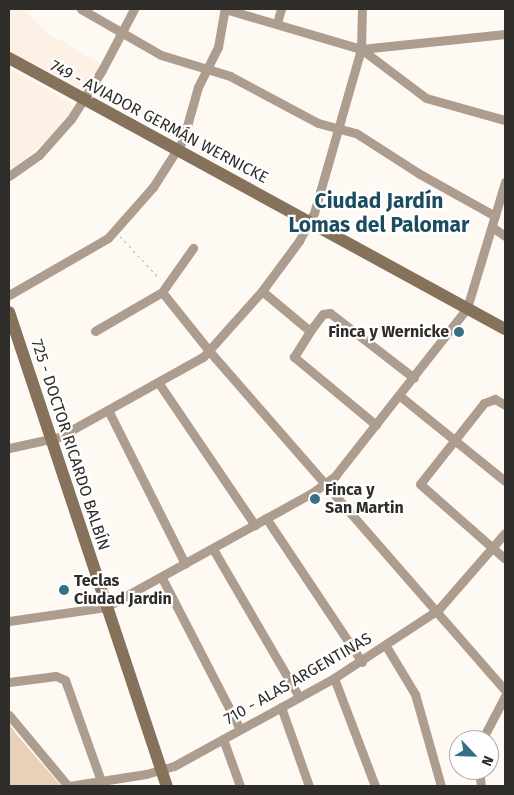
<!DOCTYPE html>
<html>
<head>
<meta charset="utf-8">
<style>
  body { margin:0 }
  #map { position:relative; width:514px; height:795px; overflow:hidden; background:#fef9f3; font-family:"Fira Sans",sans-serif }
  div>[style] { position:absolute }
  .built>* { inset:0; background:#fdf0e4 }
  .green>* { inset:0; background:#e8d0b9 }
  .path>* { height:1px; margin-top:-0.5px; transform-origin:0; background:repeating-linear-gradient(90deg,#b5b1ad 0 2.5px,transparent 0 6.5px) }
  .street>* { height:9px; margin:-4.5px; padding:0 4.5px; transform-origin:4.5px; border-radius:4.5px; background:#ac9d8e }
  .secondary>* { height:12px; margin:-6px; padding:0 6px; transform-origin:6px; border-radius:6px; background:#86715b }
  .dots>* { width:14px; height:14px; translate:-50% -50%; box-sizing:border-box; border:2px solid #fff; border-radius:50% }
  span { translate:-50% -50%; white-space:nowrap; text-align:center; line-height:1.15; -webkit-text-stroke:4.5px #fff; paint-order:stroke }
  .street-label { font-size:16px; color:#2f2d2a }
  .poi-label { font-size:16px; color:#2f2d2a; font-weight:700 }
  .right { translate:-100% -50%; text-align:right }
  .left { translate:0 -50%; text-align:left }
  .district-label { font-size:21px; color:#1b4d5f; font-weight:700 }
  .frame { position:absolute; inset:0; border:10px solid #2f2d2a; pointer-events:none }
  .north { position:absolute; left:449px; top:730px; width:50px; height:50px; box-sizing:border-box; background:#fff; border:1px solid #acabaa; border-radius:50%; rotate:114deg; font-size:14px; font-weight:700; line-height:20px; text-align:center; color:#2f2d2a }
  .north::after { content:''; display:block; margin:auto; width:18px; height:22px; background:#347187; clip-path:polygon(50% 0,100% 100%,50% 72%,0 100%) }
</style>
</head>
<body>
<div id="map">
  <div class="built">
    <i style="clip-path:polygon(9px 9px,24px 9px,46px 32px,101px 64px,85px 91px,78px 94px,9px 56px)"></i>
    <i style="clip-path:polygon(9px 69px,70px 102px,73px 109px,55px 134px,9px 171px)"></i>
  </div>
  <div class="green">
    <i style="clip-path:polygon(9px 724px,17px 735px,61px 786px,9px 786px)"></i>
  </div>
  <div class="path">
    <i style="left:120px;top:236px;width:59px;rotate:47.1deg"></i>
  </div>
  <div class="street">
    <i style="left:81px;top:9px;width:92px;rotate:29.9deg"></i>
    <i style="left:161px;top:55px;width:72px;rotate:16.9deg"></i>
    <i style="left:230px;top:76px;width:100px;rotate:28.1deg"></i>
    <i style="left:318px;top:123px;width:39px;rotate:15deg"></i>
    <i style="left:356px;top:133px;width:74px;rotate:32.8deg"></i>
    <i style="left:418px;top:173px;width:88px;rotate:29.2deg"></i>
    <i style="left:277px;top:23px;width:15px;rotate:-74deg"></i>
    <i style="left:361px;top:49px;width:81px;rotate:37deg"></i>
    <i style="left:426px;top:98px;width:82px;rotate:15.6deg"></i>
    <i style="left:9px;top:176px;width:37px;rotate:-35deg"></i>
    <i style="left:39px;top:155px;width:48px;rotate:-48.4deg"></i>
    <i style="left:71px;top:119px;width:58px;rotate:-57.7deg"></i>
    <i style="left:102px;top:70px;width:69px;rotate:-62.3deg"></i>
    <i style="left:492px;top:227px;width:16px;rotate:35deg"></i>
    <i style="left:262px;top:291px;width:62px;rotate:39.8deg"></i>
    <i style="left:162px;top:292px;width:77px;rotate:51.3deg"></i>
    <i style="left:210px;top:352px;width:449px;rotate:48.9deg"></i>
    <i style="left:9px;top:295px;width:114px;rotate:-29.9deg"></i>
    <i style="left:108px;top:238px;width:68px;rotate:-48.6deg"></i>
    <i style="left:153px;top:187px;width:56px;rotate:-57.4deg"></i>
    <i style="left:183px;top:140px;width:55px;rotate:-74.2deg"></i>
    <i style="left:198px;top:87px;width:45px;rotate:-63.4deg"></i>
    <i style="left:218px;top:47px;width:39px;rotate:-80deg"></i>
    <i style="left:225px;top:9px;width:142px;rotate:16.4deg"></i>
    <i style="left:361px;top:49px;width:145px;rotate:-5.9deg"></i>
    <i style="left:95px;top:331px;width:78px;rotate:-30.2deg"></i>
    <i style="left:162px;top:292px;width:54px;rotate:-54.8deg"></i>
    <i style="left:158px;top:382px;width:173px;rotate:55.9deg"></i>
    <i style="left:400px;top:396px;width:135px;rotate:39deg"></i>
    <i style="left:505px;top:405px;width:12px;rotate:-149deg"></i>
    <i style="left:495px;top:399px;width:12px;rotate:160deg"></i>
    <i style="left:484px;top:403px;width:103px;rotate:128.3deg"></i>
    <i style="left:420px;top:484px;width:113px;rotate:41.4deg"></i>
    <i style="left:108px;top:410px;width:172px;rotate:63.4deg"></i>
    <i style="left:376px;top:425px;width:107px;rotate:-140.3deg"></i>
    <i style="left:294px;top:357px;width:31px;rotate:-58deg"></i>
    <i style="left:310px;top:331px;width:21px;rotate:-53deg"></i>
    <i style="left:323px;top:314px;width:7px;rotate:-8deg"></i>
    <i style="left:330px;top:313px;width:106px;rotate:37.7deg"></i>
    <i style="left:9px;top:448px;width:51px;rotate:-12.4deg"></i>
    <i style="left:59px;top:437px;width:165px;rotate:-29.1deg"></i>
    <i style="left:203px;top:357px;width:89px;rotate:-48.2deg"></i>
    <i style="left:262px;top:291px;width:62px;rotate:-53.5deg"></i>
    <i style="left:299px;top:241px;width:32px;rotate:-62deg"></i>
    <i style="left:314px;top:213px;width:171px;rotate:-74deg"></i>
    <i style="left:361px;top:49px;width:40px;rotate:-88.6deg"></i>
    <i style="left:266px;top:518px;width:173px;rotate:56.3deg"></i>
    <i style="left:213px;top:549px;width:171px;rotate:59.8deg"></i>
    <i style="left:162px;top:578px;width:170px;rotate:62.7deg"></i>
    <i style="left:9px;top:621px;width:98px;rotate:-8.2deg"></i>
    <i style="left:106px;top:607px;width:235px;rotate:-29deg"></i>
    <i style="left:312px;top:493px;width:29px;rotate:-36deg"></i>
    <i style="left:335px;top:476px;width:214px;rotate:-51.8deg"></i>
    <i style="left:467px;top:308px;width:132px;rotate:-73.2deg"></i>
    <i style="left:386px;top:646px;width:56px;rotate:58.9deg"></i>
    <i style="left:415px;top:694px;width:96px;rotate:74.2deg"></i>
    <i style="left:334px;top:678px;width:116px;rotate:69.2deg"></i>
    <i style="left:9px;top:682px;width:47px;rotate:-7.3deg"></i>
    <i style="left:56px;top:676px;width:10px;rotate:24deg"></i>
    <i style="left:65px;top:680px;width:107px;rotate:70.4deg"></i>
    <i style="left:281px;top:707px;width:84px;rotate:70.5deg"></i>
    <i style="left:9px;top:715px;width:92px;rotate:50.3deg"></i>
    <i style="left:223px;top:739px;width:50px;rotate:70.1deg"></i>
    <i style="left:482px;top:740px;width:50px;rotate:-62.4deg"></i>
    <i style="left:479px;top:770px;width:16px;rotate:83deg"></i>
    <i style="left:69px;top:786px;width:78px;rotate:-8.9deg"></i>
    <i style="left:146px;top:774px;width:29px;rotate:-16deg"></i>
    <i style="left:174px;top:766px;width:183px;rotate:-28.8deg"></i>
    <i style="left:334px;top:678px;width:124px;rotate:-33.2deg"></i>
    <i style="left:438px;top:610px;width:102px;rotate:-49deg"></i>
  </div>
  <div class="secondary">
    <i style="left:9px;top:58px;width:565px;rotate:28.65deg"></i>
    <i style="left:9px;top:312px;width:500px;rotate:71.6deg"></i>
  </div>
  <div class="dots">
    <i style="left:459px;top:332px;background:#347187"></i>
    <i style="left:315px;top:499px;background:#347187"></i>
    <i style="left:64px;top:590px;background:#347187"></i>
  </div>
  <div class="street-label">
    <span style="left:159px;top:122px;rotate:28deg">749 - AVIADOR GERMÁN WERNICKE</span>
    <span style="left:70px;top:445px;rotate:72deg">725 - DOCTOR RICARDO BALBÍN</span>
    <span style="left:298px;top:679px;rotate:-30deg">710 - ALAS ARGENTINAS</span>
  </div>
  <div class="poi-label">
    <span class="right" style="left:449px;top:332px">Finca y Wernicke</span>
    <span class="left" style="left:325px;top:499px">Finca y<br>San Martin</span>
    <span class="left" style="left:74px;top:590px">Teclas<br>Ciudad Jardin</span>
  </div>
  <div class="district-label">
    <span style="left:379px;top:213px">Ciudad Jardín<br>Lomas del Palomar</span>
  </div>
  <div class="frame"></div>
  <div class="north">N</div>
</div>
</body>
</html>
